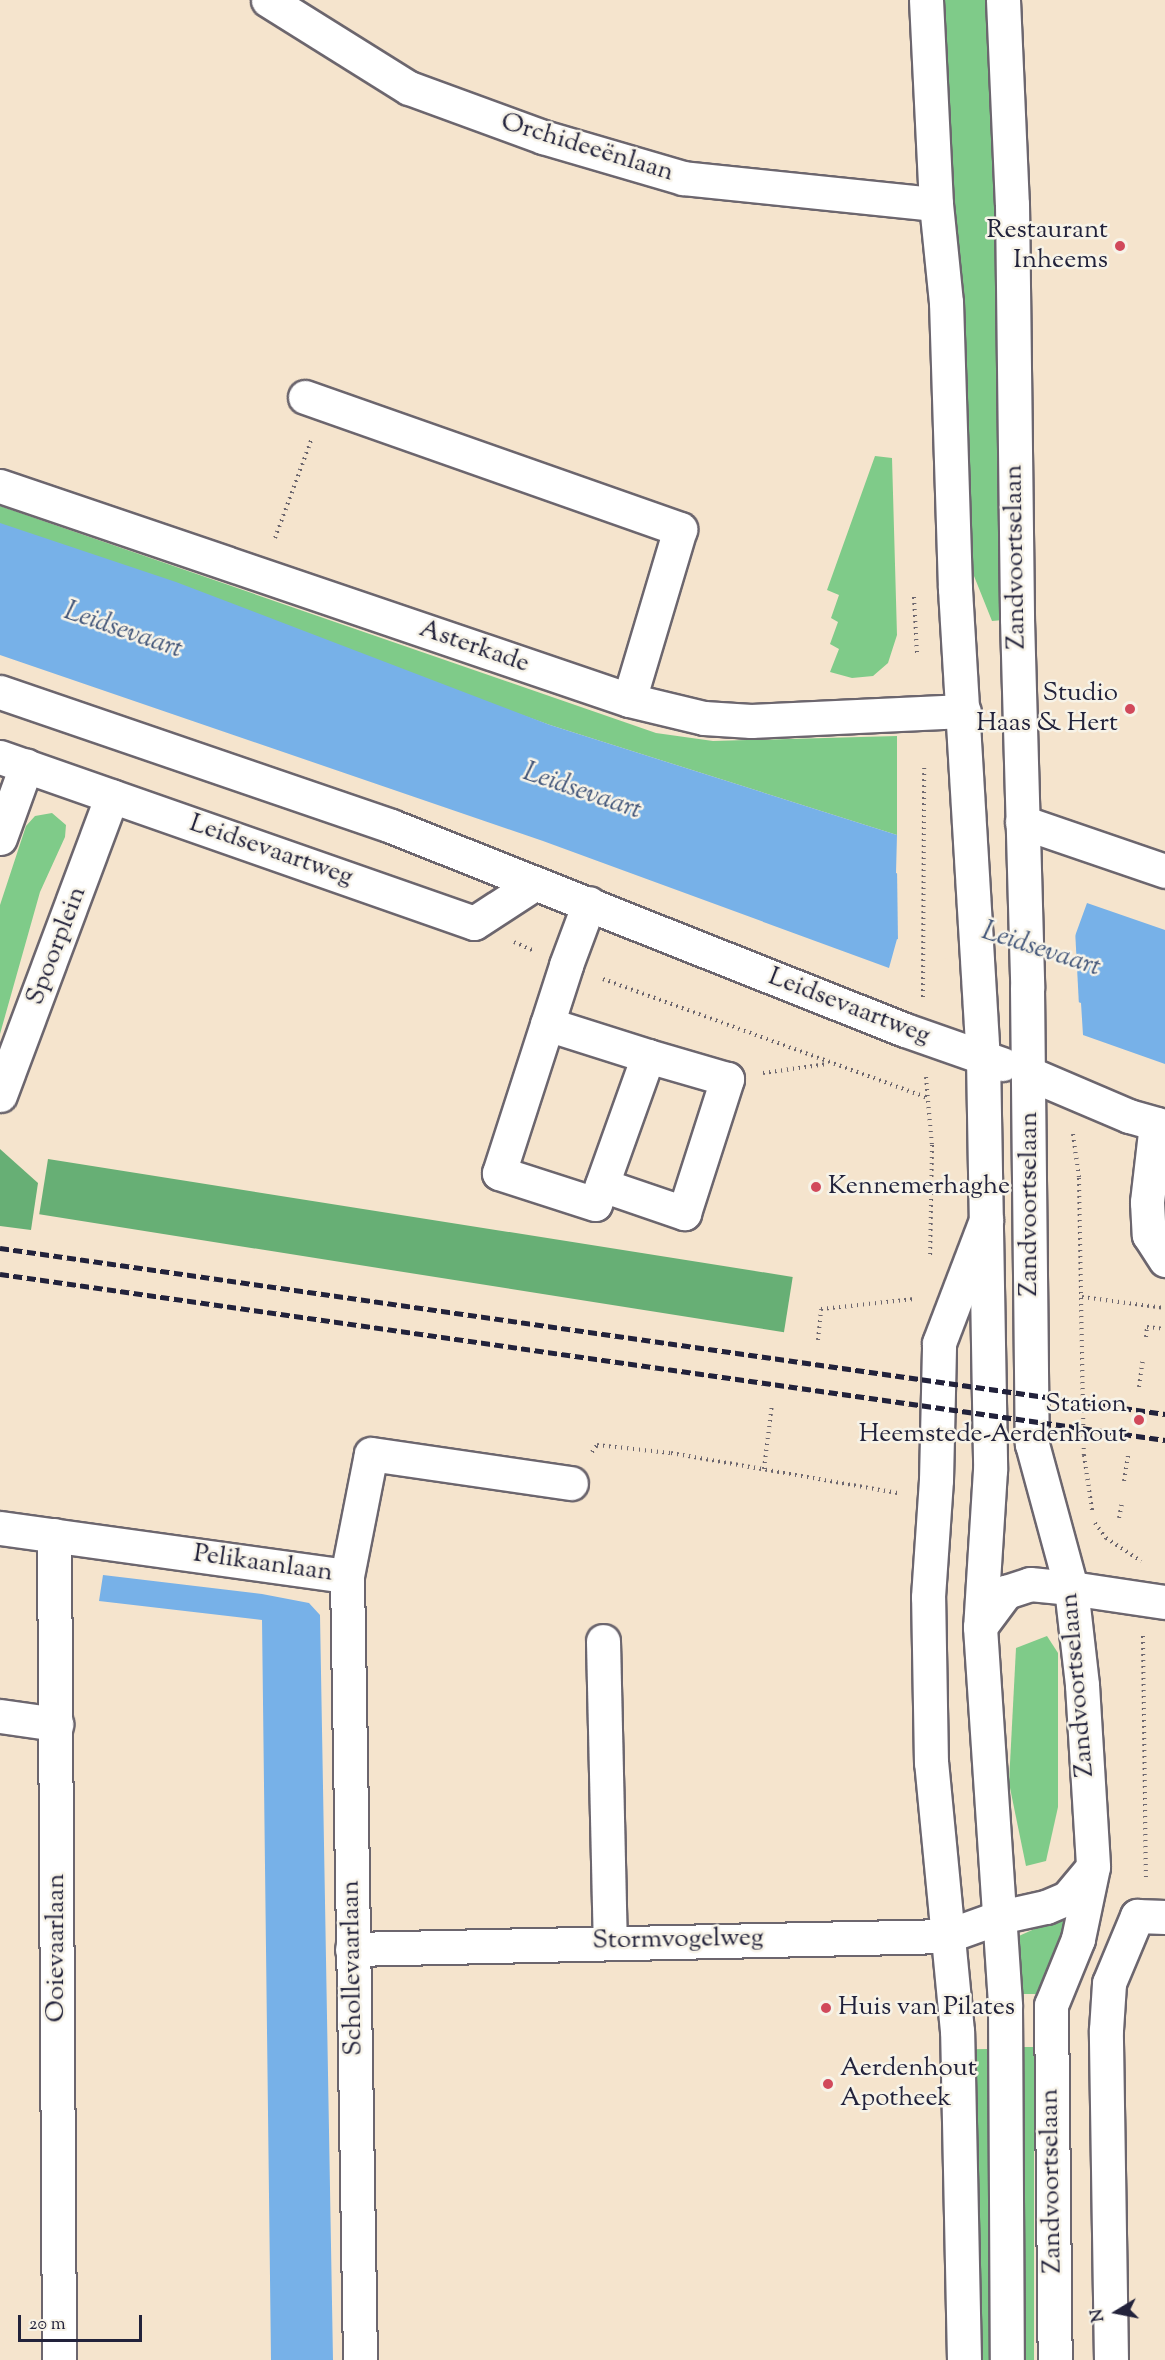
<!DOCTYPE html>
<html>
<head>
<meta charset="utf-8">
<style>
  body { margin:0 }
  #map { position:relative; width:1165px; height:2360px; overflow:hidden; background:#f5e4cd; font-family:"Sorts Mill Goudy",serif }
  div>[style] { position:absolute }
  .green>* { inset:0; background:#7fcb89; transform-origin:0 0 }
  .forest>* { inset:0; background:#67af75; transform-origin:0 0 }
  .water>* { inset:0; background:#77b1e8 }
  .pier>* { inset:0; background:#f5e4cd }
  .path>* { height:4px; margin-top:-2px; transform-origin:0; background:repeating-linear-gradient(90deg,#6c666e 0 1.5px,transparent 0 6px) }
  .roads { filter:drop-shadow(2px 0 #6c666e) drop-shadow(-2px 0 #6c666e) drop-shadow(0 2px #6c666e) drop-shadow(0 -2px #6c666e) }
  .minor>* { height:33px; margin:-16.5px; padding:0 16.5px; transform-origin:16.5px; border-radius:16.5px; background:#fff }
  .major>* { height:33px; margin:-16.5px; padding:0 16.5px; transform-origin:16.5px; border-radius:16.5px; background:#fff }
  .rail>* { height:4.5px; margin-top:-2.25px; transform-origin:0; background:repeating-linear-gradient(90deg,#22223b 0 9px,transparent 0 13.5px) }
  .dots>* { width:16px; height:16px; translate:-50% -50%; box-sizing:border-box; border:3px solid #f7f3e8; border-radius:50% }
  span { translate:-50% -50%; white-space:nowrap; text-align:center; line-height:1.15; -webkit-text-stroke:5px #f7f3e8; paint-order:stroke }
  .street-label { font-size:26px; color:#22223b }
  .poi-label { font-size:26px; color:#22223b }
  .right { translate:-100% -50%; text-align:right }
  .left { translate:0 -50%; text-align:left }
  .water-label { font-size:27px; color:#405478; font-style:italic }
  .north { position:absolute; left:1087px; top:2282px; width:60px; height:60px; -webkit-text-stroke:4px #f7f3e8; paint-order:stroke; rotate:260deg; font-size:16px; font-weight:700; line-height:24px; text-align:center; color:#22223b }
  .north::after { content:''; display:block; margin:auto; width:21px; height:27px; background:#22223b; clip-path:polygon(50% 0,100% 100%,50% 72%,0 100%) }
  .scale { position:absolute; left:18px; top:2315px; width:124px; height:27px; box-sizing:border-box; border:3px solid #22223b; border-top:0; padding-left:8px; font-size:18px; line-height:21px; white-space:nowrap; color:#22223b; -webkit-text-stroke:4px #f7f3e8; paint-order:stroke }
</style>
</head>
<body>
<div id="map">
  <div class="green">
    <i style="clip-path:polygon(938px 0,992px 0,998px 177px,1003px 620px,992px 621px,970px 566px,964px 302px,941px 174px)"></i>
    <i style="clip-path:polygon(875px 456px,892px 458px,897px 635px,888px 663px,873px 676px,852px 678px,830px 672px,839px 649px,830px 644px,838px 622px,831px 618px,839px 595px,827px 590px)"></i>
    <i style="clip-path:polygon(0 506px,656px 733px,713px 741px,897px 736px,897px 835px,550px 725px,0 528px)"></i>
    <i style="clip-path:polygon(52px 813px,66px 825px,65px 837px,40px 892px,0 1034px,0 905px,26px 826px,35px 816px)"></i>
    <i style="clip-path:polygon(1047px 1636px,1058px 1653px,1058px 1807px,1046px 1861px,1026px 1866px,1009px 1783px,1016px 1648px)"></i>
    <i style="clip-path:polygon(1068px 1914px,1038px 1994px,1013px 1994px,1010px 1940px)"></i>
    <i style="left:1014px;top:2047px;width:20px;height:313px"></i>
    <i style="left:988px;top:2049px;width:311px;height:18px;rotate:89deg"></i>
  </div>
  <div class="forest">
    <i style="clip-path:polygon(0 1149px,38px 1183px,31px 1230px,0 1226px)"></i>
    <i style="left:48px;top:1159px;width:754px;height:56px;rotate:9deg"></i>
  </div>
  <div class="water">
    <i style="clip-path:polygon(0 523px,176px 582px,550px 725px,897px 835px,896px 873px,1075px 936px,1087px 903px,1165px 930px,1165px 1064px,1083px 1035px,1081px 1003px,897px 939px,889px 968px,543px 841px,0 655px)"></i>
    <i style="clip-path:polygon(103px 1575px,262px 1594px,309px 1603px,320px 1615px,333px 2360px,271px 2360px,262px 1620px,99px 1601px)"></i>
  </div>
  <div class="pier">
    <i style="clip-path:polygon(897px 867px,1075px 929px,1079px 1006px,898px 942px)"></i>
  </div>
  <div class="path">
    <i style="left:275px;top:538px;width:107px;rotate:-69.7deg"></i>
    <i style="left:914px;top:597px;width:56px;rotate:86.9deg"></i>
    <i style="left:514px;top:942px;width:20px;rotate:24deg"></i>
    <i style="left:603px;top:979px;width:347px;rotate:20.1deg"></i>
    <i style="left:923px;top:997px;width:229px;rotate:-89.7deg"></i>
    <i style="left:763px;top:1073px;width:65px;rotate:-8deg"></i>
    <i style="left:926px;top:1077px;width:68px;rotate:85deg"></i>
    <i style="left:932px;top:1145px;width:110px;rotate:91deg"></i>
    <i style="left:1073px;top:1134px;width:44px;rotate:82.2deg"></i>
    <i style="left:1079px;top:1178px;width:277px;rotate:89deg"></i>
    <i style="left:1084px;top:1455px;width:56px;rotate:81.7deg"></i>
    <i style="left:1082px;top:1297px;width:84px;rotate:7.5deg"></i>
    <i style="left:1146px;top:1337px;width:10px;rotate:-84deg"></i>
    <i style="left:1147px;top:1327px;width:18px;rotate:6deg"></i>
    <i style="left:818px;top:1340px;width:31px;rotate:-84deg"></i>
    <i style="left:821px;top:1309px;width:94px;rotate:-6.1deg"></i>
    <i style="left:1139px;top:1387px;width:29px;rotate:-82deg"></i>
    <i style="left:592px;top:1452px;width:9px;rotate:-54deg"></i>
    <i style="left:597px;top:1445px;width:74px;rotate:6.2deg"></i>
    <i style="left:671px;top:1453px;width:230px;rotate:10deg"></i>
    <i style="left:764px;top:1469px;width:65px;rotate:-83deg"></i>
    <i style="left:1124px;top:1481px;width:26px;rotate:-81deg"></i>
    <i style="left:1119px;top:1518px;width:16px;rotate:-79deg"></i>
    <i style="left:1095px;top:1523px;width:19px;rotate:54deg"></i>
    <i style="left:1106px;top:1538px;width:42px;rotate:33.3deg"></i>
    <i style="left:1143px;top:1636px;width:241px;rotate:89.3deg"></i>
  </div>
  <div class="roads">
    <div class="minor">
      <i style="left:268px;top:0;width:166px;rotate:32deg"></i>
      <i style="left:409px;top:88px;width:143px;rotate:20.1deg"></i>
      <i style="left:543px;top:137px;width:146px;rotate:16.3deg"></i>
      <i style="left:683px;top:178px;width:254px;rotate:5.9deg"></i>
      <i style="left:305px;top:397px;width:398px;rotate:19.4deg"></i>
      <i style="left:680px;top:529px;width:178px;rotate:106.6deg"></i>
      <i style="left:0;top:486px;width:664px;rotate:18.79deg"></i>
      <i style="left:629px;top:700px;width:77px;rotate:13.5deg"></i>
      <i style="left:704px;top:718px;width:47px;rotate:3.7deg"></i>
      <i style="left:751px;top:721px;width:213px;rotate:-2.7deg"></i>
      <i style="left:0;top:757px;width:502px;rotate:19.3deg"></i>
      <i style="left:474px;top:923px;width:72px;rotate:-33deg"></i>
      <i style="left:1022px;top:822px;width:151px;rotate:18.9deg"></i>
      <i style="left:0;top:838px;width:77px;rotate:-70.1deg"></i>
      <i style="left:547px;top:1024px;width:106px;rotate:17.6deg"></i>
      <i style="left:648px;top:1056px;width:157px;rotate:109.7deg"></i>
      <i style="left:595px;top:1204px;width:101px;rotate:-162.1deg"></i>
      <i style="left:499px;top:1173px;width:219px;rotate:-72.1deg"></i>
      <i style="left:566px;top:965px;width:66px;rotate:-69.6deg"></i>
      <i style="left:1028px;top:1073px;width:110px;rotate:23.1deg"></i>
      <i style="left:1129px;top:1116px;width:37px;rotate:16deg"></i>
      <i style="left:0;top:1095px;width:319px;rotate:-69.5deg"></i>
      <i style="left:1156px;top:1124px;width:79px;rotate:96.6deg"></i>
      <i style="left:1147px;top:1202px;width:33px;rotate:87deg"></i>
      <i style="left:1149px;top:1235px;width:30px;rotate:57deg"></i>
      <i style="left:602px;top:1185px;width:87px;rotate:18.9deg"></i>
      <i style="left:684px;top:1213px;width:141px;rotate:-72.2deg"></i>
      <i style="left:727px;top:1079px;width:82px;rotate:-163.8deg"></i>
      <i style="left:0;top:1528px;width:350px;rotate:7.9deg"></i>
      <i style="left:54px;top:1535px;width:825px;rotate:89.65deg"></i>
      <i style="left:1071px;top:1588px;width:95px;rotate:8.5deg"></i>
      <i style="left:603px;top:1641px;width:300px;rotate:88.7deg"></i>
      <i style="left:0;top:1716px;width:57px;rotate:8.1deg"></i>
      <i style="left:352px;top:1949px;width:595px;rotate:-1.25deg"></i>
      <i style="left:947px;top:1936px;width:56px;rotate:-19.7deg"></i>
      <i style="left:360px;top:2360px;width:784px;rotate:-90.95deg"></i>
      <i style="left:347px;top:1576px;width:124px;rotate:-78.9deg"></i>
      <i style="left:371px;top:1454px;width:202px;rotate:8.3deg"></i>
      <i style="left:964px;top:2360px;width:329px;rotate:-91.2deg"></i>
      <i style="left:957px;top:2031px;width:269px;rotate:-95.5deg"></i>
      <i style="left:931px;top:1763px;width:166px;rotate:-91deg"></i>
      <i style="left:928px;top:1597px;width:117px;rotate:-86.1deg"></i>
      <i style="left:936px;top:1480px;width:137px;rotate:-88.7deg"></i>
      <i style="left:939px;top:1343px;width:132px;rotate:-69.1deg"></i>
      <i style="left:1111px;top:2360px;width:330px;rotate:-90.9deg"></i>
      <i style="left:1106px;top:2030px;width:47px;rotate:-86.3deg"></i>
      <i style="left:1109px;top:1983px;width:73px;rotate:-67.3deg"></i>
      <i style="left:1137px;top:1916px;width:28px;rotate:2deg"></i>
    </div>
    <div class="major">
      <i style="left:926px;top:0;width:204px;rotate:87.2deg"></i>
      <i style="left:936px;top:204px;width:99px;rotate:84.2deg"></i>
      <i style="left:946px;top:302px;width:287px;rotate:88.2deg"></i>
      <i style="left:955px;top:589px;width:469px;rotate:86.6deg"></i>
      <i style="left:983px;top:1057px;width:413px;rotate:89deg"></i>
      <i style="left:990px;top:1470px;width:157px;rotate:93.6deg"></i>
      <i style="left:980px;top:1627px;width:380px;rotate:86.2deg"></i>
      <i style="left:1005px;top:2006px;width:354px;rotate:89.7deg"></i>
      <i style="left:1003px;top:0;width:204px;rotate:87.5deg"></i>
      <i style="left:1012px;top:204px;width:415px;rotate:89.3deg"></i>
      <i style="left:1017px;top:619px;width:369px;rotate:88.4deg"></i>
      <i style="left:1027px;top:988px;width:456px;rotate:89.4deg"></i>
      <i style="left:1032px;top:1444px;width:149px;rotate:74.8deg"></i>
      <i style="left:1071px;top:1588px;width:98px;rotate:83.5deg"></i>
      <i style="left:1082px;top:1685px;width:182px;rotate:86.5deg"></i>
      <i style="left:1093px;top:1867px;width:74px;rotate:101.8deg"></i>
      <i style="left:1078px;top:1939px;width:71px;rotate:112.2deg"></i>
      <i style="left:1051px;top:2005px;width:355px;rotate:89.4deg"></i>
      <i style="left:0;top:692px;width:413px;rotate:18.9deg"></i>
      <i style="left:391px;top:826px;width:553px;rotate:21.65deg"></i>
      <i style="left:905px;top:1030px;width:103px;rotate:19.3deg"></i>
      <i style="left:980px;top:1627px;width:44px;rotate:-53.4deg"></i>
      <i style="left:1006px;top:1592px;width:25px;rotate:-18deg"></i>
      <i style="left:1030px;top:1584px;width:41px;rotate:5.6deg"></i>
      <i style="left:1000px;top:1917px;width:47px;rotate:-12.3deg"></i>
      <i style="left:1046px;top:1907px;width:23px;rotate:-23deg"></i>
      <i style="left:1067px;top:1898px;width:39px;rotate:-50deg"></i>
    </div>
  </div>
  <div class="rail">
    <i style="left:0;top:1248px;width:1177px;rotate:8.11deg"></i>
    <i style="left:0;top:1274px;width:1177px;rotate:8.11deg"></i>
  </div>
  <div class="dots">
    <i style="left:1120px;top:246px;background:#d1495b"></i>
    <i style="left:1130px;top:709px;background:#d1495b"></i>
    <i style="left:816px;top:1187px;background:#d1495b"></i>
    <i style="left:1139px;top:1420px;background:#d1495b"></i>
    <i style="left:826px;top:2008px;background:#d1495b"></i>
    <i style="left:828px;top:2084px;background:#d1495b"></i>
  </div>
  <div class="street-label">
    <span style="left:587px;top:148px;rotate:17deg">Orchideeënlaan</span>
    <span style="left:1016px;top:557px;rotate:-91deg">Zandvoortselaan</span>
    <span style="left:474px;top:647px;rotate:19deg">Asterkade</span>
    <span style="left:271px;top:851px;rotate:19deg">Leidsevaartweg</span>
    <span style="left:57px;top:946px;rotate:-69deg">Spoorplein</span>
    <span style="left:849px;top:1007px;rotate:21deg">Leidsevaartweg</span>
    <span style="left:1030px;top:1204px;rotate:-90deg">Zandvoortselaan</span>
    <span style="left:263px;top:1564px;rotate:8deg">Pelikaanlaan</span>
    <span style="left:1078px;top:1685px;rotate:-95deg">Zandvoortselaan</span>
    <span style="left:678px;top:1940px;rotate:-1deg">Stormvogelweg</span>
    <span style="left:57px;top:1948px;rotate:-90deg">Ooievaarlaan</span>
    <span style="left:353px;top:1968px;rotate:-91deg">Schollevaarlaan</span>
    <span style="left:1052px;top:2181px;rotate:-91deg">Zandvoortselaan</span>
  </div>
  <div class="poi-label">
    <span class="right" style="left:1108px;top:246px">Restaurant<br>Inheems</span>
    <span class="right" style="left:1118px;top:709px">Studio<br>Haas &amp; Hert</span>
    <span class="left" style="left:828px;top:1187px">Kennemerhaghe</span>
    <span class="right" style="left:1127px;top:1420px">Station<br>Heemstede-Aerdenhout</span>
    <span class="left" style="left:838px;top:2008px">Huis van Pilates</span>
    <span class="left" style="left:840px;top:2084px">Aerdenhout<br>Apotheek</span>
  </div>
  <div class="water-label">
    <span style="left:123px;top:631px;rotate:19deg">Leidsevaart</span>
    <span style="left:582px;top:792px;rotate:19deg">Leidsevaart</span>
    <span style="left:1041px;top:950px;rotate:18deg">Leidsevaart</span>
  </div>
  <div class="north">N</div>
  <div class="scale">20 m</div>
</div>
</body>
</html>
